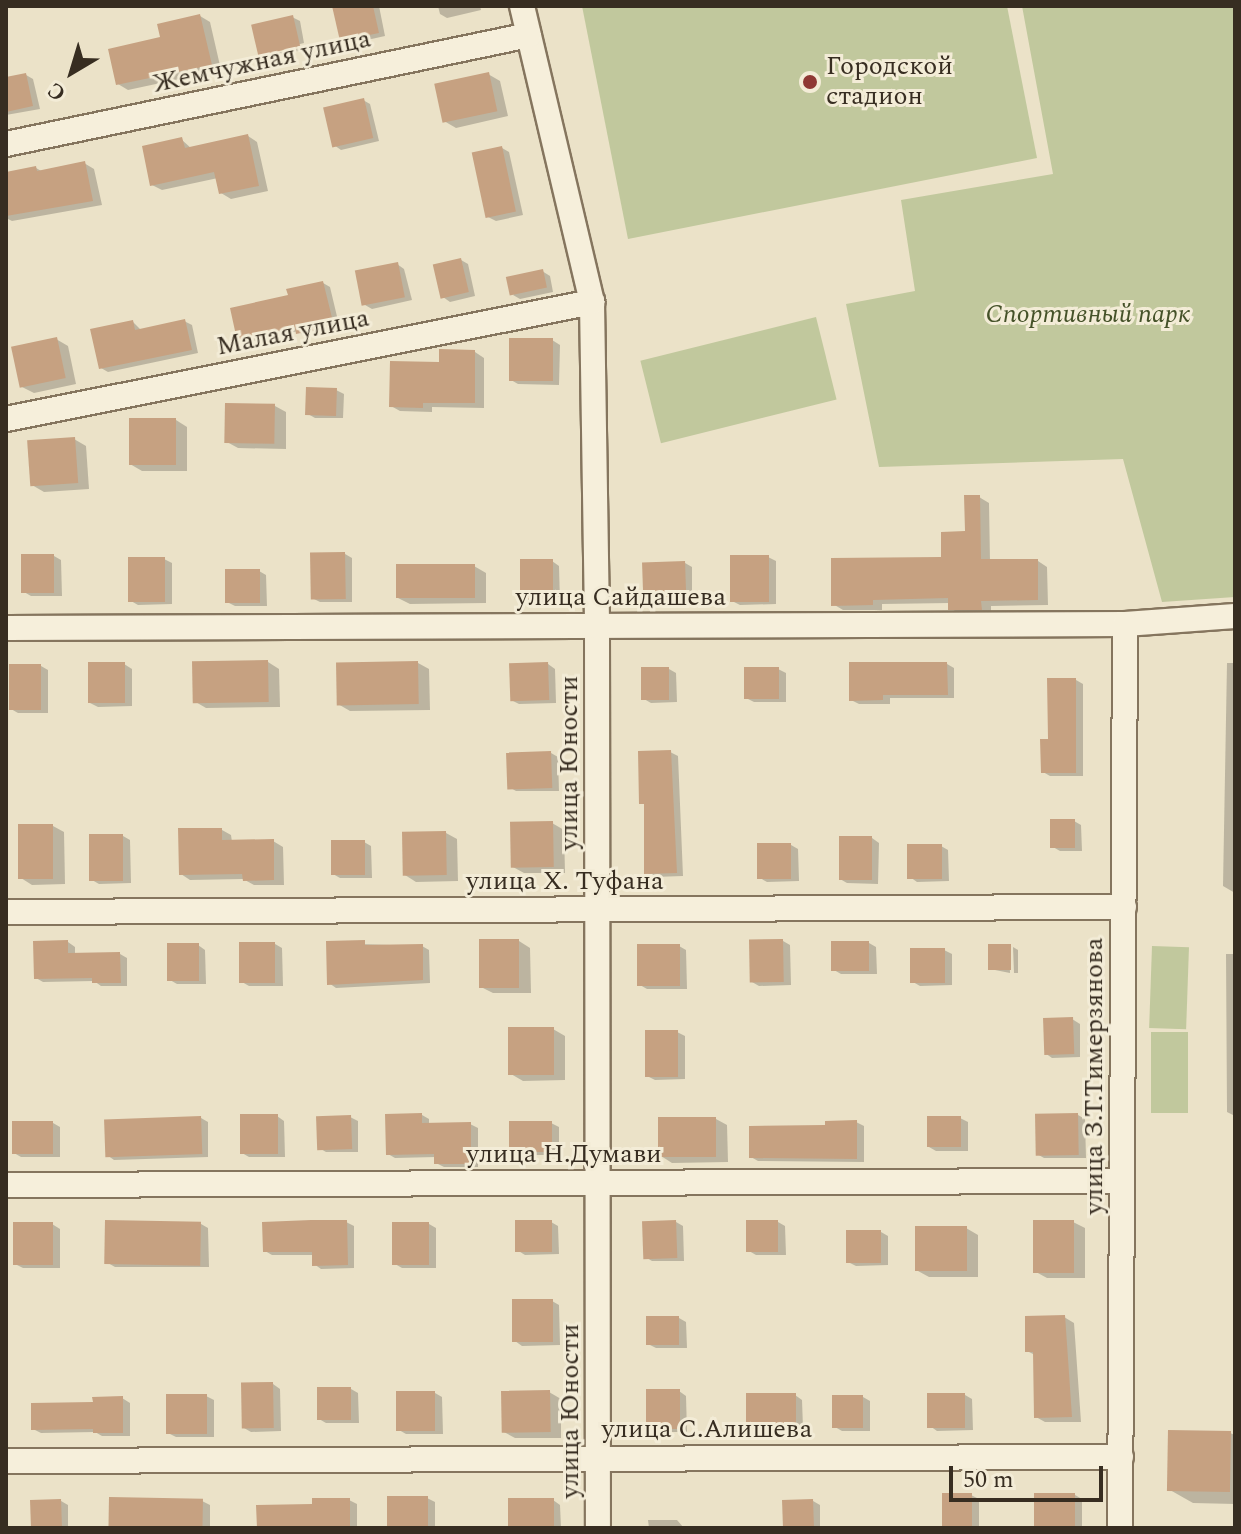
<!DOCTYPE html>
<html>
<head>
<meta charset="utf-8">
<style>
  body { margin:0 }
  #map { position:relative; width:1241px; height:1534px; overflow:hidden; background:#ebe2c8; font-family:Spectral,serif }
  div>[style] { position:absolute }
  .green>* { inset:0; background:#c1c89d; transform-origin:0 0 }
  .shadow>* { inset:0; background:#0003 }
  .building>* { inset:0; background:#c6a181; transform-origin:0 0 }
  .roads { filter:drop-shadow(2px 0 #85755e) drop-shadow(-2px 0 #85755e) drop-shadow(0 2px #85755e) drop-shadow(0 -2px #85755e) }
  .street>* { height:24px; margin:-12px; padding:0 12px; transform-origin:12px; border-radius:12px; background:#f6efdb }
  .dots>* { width:22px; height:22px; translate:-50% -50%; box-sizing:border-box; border:4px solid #f3ecd7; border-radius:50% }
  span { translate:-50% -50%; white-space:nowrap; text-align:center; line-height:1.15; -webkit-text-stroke:6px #f3ecd7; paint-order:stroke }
  .street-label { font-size:26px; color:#372d21 }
  .poi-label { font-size:26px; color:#372d21 }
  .left { translate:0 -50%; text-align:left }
  .park-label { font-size:26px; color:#455229; font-style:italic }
  .frame { position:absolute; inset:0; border:8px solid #372d21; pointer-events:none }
  .north { position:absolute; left:32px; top:32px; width:80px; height:80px; -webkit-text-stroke:6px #f3ecd7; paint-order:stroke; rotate:218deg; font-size:22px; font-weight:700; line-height:32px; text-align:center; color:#372d21 }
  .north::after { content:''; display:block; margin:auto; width:28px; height:36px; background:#372d21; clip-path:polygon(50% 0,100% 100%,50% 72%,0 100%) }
  .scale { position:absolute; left:949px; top:1466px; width:154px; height:36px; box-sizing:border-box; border:4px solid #372d21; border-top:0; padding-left:10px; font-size:24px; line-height:28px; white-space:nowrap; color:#372d21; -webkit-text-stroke:6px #f3ecd7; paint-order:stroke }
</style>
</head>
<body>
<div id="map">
  <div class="green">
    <i style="clip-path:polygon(582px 6px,1007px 6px,1037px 158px,628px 239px)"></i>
    <i style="clip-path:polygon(1022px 6px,1235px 6px,1235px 597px,1162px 602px,1123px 459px,879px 467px,846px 304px,915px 291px,901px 200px,1053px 174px)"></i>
    <i style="left:816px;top:317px;width:85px;height:181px;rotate:76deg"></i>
    <i style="left:1152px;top:946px;width:37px;height:82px;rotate:2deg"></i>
    <i style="left:1151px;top:1032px;width:37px;height:81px"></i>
  </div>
  <div class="shadow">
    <i style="clip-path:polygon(334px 6px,379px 6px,385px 36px,349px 44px,342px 40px)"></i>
    <i style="clip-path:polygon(438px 6px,480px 6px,481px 10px,447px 18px,440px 14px)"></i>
    <i style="clip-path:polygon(200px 16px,210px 22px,221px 70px,128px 90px,118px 84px,162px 39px)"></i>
    <i style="clip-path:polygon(292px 17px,300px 21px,304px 43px,260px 54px)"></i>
    <i style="clip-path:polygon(305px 47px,306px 50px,264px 56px)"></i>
    <i style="clip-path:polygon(488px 74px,500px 81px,508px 116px,456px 128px,444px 121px)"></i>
    <i style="clip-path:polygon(26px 75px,33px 79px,40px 109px,6px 115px,6px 79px)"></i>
    <i style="clip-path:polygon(363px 100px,370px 104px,379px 141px,341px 150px,334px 145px)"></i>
    <i style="clip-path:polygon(248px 136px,257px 142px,268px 191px,231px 199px,221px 193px,218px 178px,162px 190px,152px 185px,182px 140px,192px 149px)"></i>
    <i style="clip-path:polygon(502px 148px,509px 152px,523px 215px,496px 221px,488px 217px)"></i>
    <i style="clip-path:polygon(84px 163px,94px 169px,102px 205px,12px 221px,6px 218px,6px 175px,36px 168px,43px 172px)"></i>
    <i style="clip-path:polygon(461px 260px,468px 264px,475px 296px,450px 302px,443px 297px)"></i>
    <i style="clip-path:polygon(397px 264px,404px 269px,412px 300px,372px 309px,365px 305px)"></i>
    <i style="clip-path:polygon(542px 271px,550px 276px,553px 292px,520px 299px,513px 295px)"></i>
    <i style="clip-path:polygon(323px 283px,330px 287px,340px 329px,305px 337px,298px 331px,246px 343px,239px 339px,290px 296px)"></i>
    <i style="clip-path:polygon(184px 321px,192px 325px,198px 353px,108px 372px,101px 368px,133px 322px,141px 330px)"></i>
    <i style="clip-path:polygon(56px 339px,68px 346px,76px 384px,34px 393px,22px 387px)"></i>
    <i style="clip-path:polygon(552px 340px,560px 345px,559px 385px,518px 384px,511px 380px)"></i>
    <i style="clip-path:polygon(475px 352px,484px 358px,484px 408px,432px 407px,432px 412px,400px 411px,391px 406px,441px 364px)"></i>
    <i style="clip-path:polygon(336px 390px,344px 394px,343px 418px,315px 418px,308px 414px)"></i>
    <i style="clip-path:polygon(275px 406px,286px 412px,286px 449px,238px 448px,227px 442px)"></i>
    <i style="clip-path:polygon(176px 420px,187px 427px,187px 471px,142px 471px,130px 464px)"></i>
    <i style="clip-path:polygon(74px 439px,86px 446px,89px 489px,44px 492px,32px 485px)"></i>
    <i style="clip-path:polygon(979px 497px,989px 503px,990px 561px,1038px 561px,1047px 567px,1048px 605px,991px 606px,991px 614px,960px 614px,950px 608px,950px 603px,882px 604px,882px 610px,843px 610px,833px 604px,943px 559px,967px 533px)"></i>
    <i style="clip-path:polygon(345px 554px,352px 558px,352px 602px,320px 602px,312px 598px)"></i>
    <i style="clip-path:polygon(54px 556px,61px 560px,62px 596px,31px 596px,24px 592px)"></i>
    <i style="clip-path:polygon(768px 557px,776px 561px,776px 604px,740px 605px,732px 601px)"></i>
    <i style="clip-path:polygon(164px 559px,172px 563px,172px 604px,138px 605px,131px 601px)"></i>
    <i style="clip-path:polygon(552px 561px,559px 566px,560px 602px,530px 603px,523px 598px)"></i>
    <i style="clip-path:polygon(685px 563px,692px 567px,692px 600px,651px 601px,644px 596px)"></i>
    <i style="clip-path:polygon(474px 566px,486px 573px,486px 603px,410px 604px,398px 598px)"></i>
    <i style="clip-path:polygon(259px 571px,266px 575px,267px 606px,235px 606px,227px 602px)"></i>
    <i style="clip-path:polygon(268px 662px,279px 669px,280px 707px,206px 708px,194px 701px)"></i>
    <i style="clip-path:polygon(418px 663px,429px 669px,430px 710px,350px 711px,338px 704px)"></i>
    <i style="clip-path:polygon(1227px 663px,1235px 663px,1235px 893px,1223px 886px)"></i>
    <i style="clip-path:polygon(124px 664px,132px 669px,132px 706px,98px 707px,90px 703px)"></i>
    <i style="clip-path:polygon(548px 664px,555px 669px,556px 703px,519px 704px,511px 700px)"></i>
    <i style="clip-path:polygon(947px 664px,954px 668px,954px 698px,890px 698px,890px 704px,859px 704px,851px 700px)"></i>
    <i style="clip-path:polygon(41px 666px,48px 670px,48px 713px,18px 713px,11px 709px)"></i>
    <i style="clip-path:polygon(669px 669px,676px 673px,677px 702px,651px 703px,644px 699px)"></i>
    <i style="clip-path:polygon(778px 669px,786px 673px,786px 702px,754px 702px,746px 698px)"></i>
    <i style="clip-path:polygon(1076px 680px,1083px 684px,1083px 776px,1050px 776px,1043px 772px,1050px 741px)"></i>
    <i style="clip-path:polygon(670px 752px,678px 756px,683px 876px,654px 877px,646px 872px,646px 805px,641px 802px)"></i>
    <i style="clip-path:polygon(551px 753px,558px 757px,559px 791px,516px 791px,509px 787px)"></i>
    <i style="clip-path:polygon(1074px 821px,1081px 825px,1082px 851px,1060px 851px,1053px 847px)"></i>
    <i style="clip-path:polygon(552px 823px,564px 830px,565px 873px,524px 873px,513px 867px)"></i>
    <i style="clip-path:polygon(53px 826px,64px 832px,65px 884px,32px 885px,21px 878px)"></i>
    <i style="clip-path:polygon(222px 830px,231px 835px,232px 842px,273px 841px,283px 847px,284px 885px,254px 885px,243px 879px,190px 880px,181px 874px)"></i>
    <i style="clip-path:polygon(446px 833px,457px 839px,458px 881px,416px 882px,405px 875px)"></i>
    <i style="clip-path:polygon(123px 836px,130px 840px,131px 883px,99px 884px,92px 880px)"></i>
    <i style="clip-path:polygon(872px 838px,879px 843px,878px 884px,847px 883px,840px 879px)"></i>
    <i style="clip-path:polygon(364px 842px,371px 846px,372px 878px,340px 878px,333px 874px)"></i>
    <i style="clip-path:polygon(791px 845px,798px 849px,799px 881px,767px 882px,760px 878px)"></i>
    <i style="clip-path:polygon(941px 846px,948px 850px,949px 881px,917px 882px,910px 877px)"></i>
    <i style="clip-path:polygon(519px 941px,530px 948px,531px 993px,493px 993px,481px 987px)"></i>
    <i style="clip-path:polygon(783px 941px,790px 945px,791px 985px,759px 986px,752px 982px)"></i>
    <i style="clip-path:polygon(68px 942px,75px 947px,75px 955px,120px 954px,127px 958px,127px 986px,101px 986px,94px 981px,43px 982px,36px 978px)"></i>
    <i style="clip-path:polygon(328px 943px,422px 946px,429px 950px,430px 983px,336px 988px,329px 983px)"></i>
    <i style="clip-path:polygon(869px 943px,876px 947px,877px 974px,841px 974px,834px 970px)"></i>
    <i style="clip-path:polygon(275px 944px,282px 948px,283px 986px,249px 986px,242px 982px)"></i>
    <i style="clip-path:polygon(198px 945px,205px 950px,206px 984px,177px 984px,170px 980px)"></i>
    <i style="clip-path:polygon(679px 946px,686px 950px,687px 989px,647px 989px,640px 985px)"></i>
    <i style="clip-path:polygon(990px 946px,1013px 947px,1009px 947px,1010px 973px,990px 969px)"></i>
    <i style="clip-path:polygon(1013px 947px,1018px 950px,1018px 973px,1014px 973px)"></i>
    <i style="clip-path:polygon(944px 950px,952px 954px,952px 985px,920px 986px,913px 982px)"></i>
    <i style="clip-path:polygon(1226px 954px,1235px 954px,1235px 1302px,1233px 1115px,1227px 1112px)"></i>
    <i style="clip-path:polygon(1072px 1019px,1080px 1024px,1080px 1057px,1052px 1058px,1045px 1053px)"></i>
    <i style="clip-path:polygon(553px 1029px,565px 1036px,565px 1080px,523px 1081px,511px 1074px)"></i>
    <i style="clip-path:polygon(677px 1032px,685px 1036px,685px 1079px,655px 1080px,647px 1076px)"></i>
    <i style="clip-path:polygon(422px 1115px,429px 1119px,429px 1125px,470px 1124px,478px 1128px,478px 1167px,444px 1167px,436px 1163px,436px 1157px,395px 1158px,388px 1154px)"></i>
    <i style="clip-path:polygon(1078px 1115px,1085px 1119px,1086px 1158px,1044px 1158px,1037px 1154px)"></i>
    <i style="clip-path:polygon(277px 1116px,284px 1121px,285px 1157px,249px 1157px,242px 1153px)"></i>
    <i style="clip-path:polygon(350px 1117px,358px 1121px,358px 1152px,326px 1152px,319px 1148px)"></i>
    <i style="clip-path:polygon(201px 1118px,208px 1122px,208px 1157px,114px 1160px,107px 1155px)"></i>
    <i style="clip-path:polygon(960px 1118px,968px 1122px,968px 1151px,936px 1151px,929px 1147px)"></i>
    <i style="clip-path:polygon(716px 1119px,727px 1125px,728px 1162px,672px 1163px,661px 1156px)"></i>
    <i style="clip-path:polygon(856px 1122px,864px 1126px,864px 1162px,758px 1161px,751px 1157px,827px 1127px)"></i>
    <i style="clip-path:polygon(53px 1123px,60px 1127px,60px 1157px,21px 1157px,14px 1153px)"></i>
    <i style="clip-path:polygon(551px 1123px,559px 1127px,559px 1155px,519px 1155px,512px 1151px)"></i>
    <i style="clip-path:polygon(346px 1222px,354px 1226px,354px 1268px,321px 1269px,314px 1264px,314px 1255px,272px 1255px,265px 1251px)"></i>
    <i style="clip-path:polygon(551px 1222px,558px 1226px,559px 1254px,525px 1255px,517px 1250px)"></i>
    <i style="clip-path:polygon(676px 1222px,683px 1226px,684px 1261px,652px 1261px,645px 1257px)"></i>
    <i style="clip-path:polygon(778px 1222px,785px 1226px,786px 1255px,756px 1255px,749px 1251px)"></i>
    <i style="clip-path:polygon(1073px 1222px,1085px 1228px,1085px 1278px,1047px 1278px,1036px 1272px)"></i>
    <i style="clip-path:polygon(52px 1224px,60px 1229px,60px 1268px,23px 1268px,15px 1264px)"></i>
    <i style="clip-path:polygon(201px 1224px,208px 1228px,209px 1267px,115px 1267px,108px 1263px)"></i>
    <i style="clip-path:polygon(429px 1224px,436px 1228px,436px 1268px,402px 1268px,395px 1264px)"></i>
    <i style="clip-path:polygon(966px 1228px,978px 1235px,978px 1277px,929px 1277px,918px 1271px)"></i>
    <i style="clip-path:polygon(881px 1232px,888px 1236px,888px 1265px,856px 1266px,848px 1262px)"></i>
    <i style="clip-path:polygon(552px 1301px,559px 1305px,560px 1345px,522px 1346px,515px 1341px)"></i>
    <i style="clip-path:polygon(1064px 1317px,1074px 1323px,1081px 1422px,1045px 1422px,1036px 1417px,1035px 1355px,1027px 1351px)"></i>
    <i style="clip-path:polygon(679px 1318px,686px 1322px,687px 1348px,656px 1348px,648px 1344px)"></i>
    <i style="clip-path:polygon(273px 1384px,280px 1389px,281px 1431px,251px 1432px,244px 1428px)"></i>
    <i style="clip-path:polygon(351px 1389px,358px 1393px,359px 1423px,326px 1423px,319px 1419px)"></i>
    <i style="clip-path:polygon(679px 1391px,686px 1396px,687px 1432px,656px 1432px,648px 1428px)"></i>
    <i style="clip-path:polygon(549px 1392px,561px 1399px,561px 1438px,515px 1438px,504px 1432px)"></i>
    <i style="clip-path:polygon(435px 1393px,442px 1397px,443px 1434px,406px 1434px,399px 1430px)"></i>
    <i style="clip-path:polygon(795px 1395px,802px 1400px,803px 1428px,756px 1428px,749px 1424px)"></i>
    <i style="clip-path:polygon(965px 1395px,972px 1399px,973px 1430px,937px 1431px,930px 1426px)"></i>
    <i style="clip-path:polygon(206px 1396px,214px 1400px,214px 1437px,176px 1437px,168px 1433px)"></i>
    <i style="clip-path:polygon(863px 1397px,870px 1401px,870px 1431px,842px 1431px,835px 1427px)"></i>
    <i style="clip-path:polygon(122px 1398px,130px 1403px,130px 1436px,102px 1436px,95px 1432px,41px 1433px,33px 1429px,95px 1404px)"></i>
    <i style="clip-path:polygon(1230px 1433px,1235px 1435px,1235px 1504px,1193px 1503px,1170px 1490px)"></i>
    <i style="clip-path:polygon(971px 1495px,979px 1499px,979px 1528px,947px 1528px)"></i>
    <i style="clip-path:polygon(1075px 1495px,1082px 1499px,1082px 1528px,1036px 1528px)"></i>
    <i style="clip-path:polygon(427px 1498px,435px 1502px,435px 1528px,390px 1528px)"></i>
    <i style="clip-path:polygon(349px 1500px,357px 1504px,357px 1528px,259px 1528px,314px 1506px)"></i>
    <i style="clip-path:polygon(553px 1500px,560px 1505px,561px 1528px,510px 1528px)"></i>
    <i style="clip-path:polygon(61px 1501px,68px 1505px,68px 1528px,33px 1528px)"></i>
    <i style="clip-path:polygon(202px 1501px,210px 1505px,210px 1528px,111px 1528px)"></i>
    <i style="clip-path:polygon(813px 1501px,820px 1505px,820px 1528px,784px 1528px)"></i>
    <i style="clip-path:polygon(648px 1520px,677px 1520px,684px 1528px,649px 1528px)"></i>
  </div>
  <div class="building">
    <i style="clip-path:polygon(332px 6px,373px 6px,379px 33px,340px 41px)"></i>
    <i style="clip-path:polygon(200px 14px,212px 65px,116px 85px,108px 49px,160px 37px,157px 24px)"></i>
    <i style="left:293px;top:15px;width:32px;height:43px;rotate:77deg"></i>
    <i style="left:489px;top:72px;width:40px;height:56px;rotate:78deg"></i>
    <i style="clip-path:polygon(26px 73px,33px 106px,6px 112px,6px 77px)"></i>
    <i style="left:364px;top:98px;width:41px;height:42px;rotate:77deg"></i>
    <i style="clip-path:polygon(248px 134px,259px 186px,219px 194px,214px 172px,150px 186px,142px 146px,182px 137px,185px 148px)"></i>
    <i style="left:502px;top:146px;width:67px;height:31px;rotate:78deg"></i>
    <i style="clip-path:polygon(85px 161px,93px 201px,6px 216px,6px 172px,36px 166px,37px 171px)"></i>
    <i style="left:461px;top:258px;width:35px;height:29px;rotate:77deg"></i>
    <i style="left:398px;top:262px;width:36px;height:44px;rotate:79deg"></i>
    <i style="left:543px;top:269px;width:19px;height:38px;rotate:78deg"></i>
    <i style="clip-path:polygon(323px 281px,334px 326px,296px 334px,295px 327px,237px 340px,230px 308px,288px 295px,286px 289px)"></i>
    <i style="clip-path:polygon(185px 319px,192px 350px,99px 369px,90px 329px,133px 320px,135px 330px)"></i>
    <i style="left:57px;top:337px;width:42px;height:47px;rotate:78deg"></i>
    <i style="left:509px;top:338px;width:44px;height:43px"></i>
    <i style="clip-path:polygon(439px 349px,475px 350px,475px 403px,423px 403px,423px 408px,389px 407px,390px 361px,439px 362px)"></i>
    <i style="left:306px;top:387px;width:31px;height:28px;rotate:2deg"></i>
    <i style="left:225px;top:403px;width:50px;height:40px;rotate:1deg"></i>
    <i style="left:129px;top:418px;width:47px;height:47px"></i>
    <i style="left:75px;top:437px;width:46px;height:48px;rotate:86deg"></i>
    <i style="clip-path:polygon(964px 495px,980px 495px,981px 559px,1038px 559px,1038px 600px,981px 601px,982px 610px,948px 610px,948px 598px,873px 600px,873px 605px,831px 606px,831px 558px,941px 557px,941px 532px,965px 531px)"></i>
    <i style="left:345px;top:552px;width:47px;height:35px;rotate:89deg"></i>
    <i style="left:21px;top:554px;width:33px;height:39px"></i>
    <i style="left:730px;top:555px;width:39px;height:47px"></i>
    <i style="left:128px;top:557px;width:37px;height:45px"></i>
    <i style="left:553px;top:559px;width:40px;height:33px;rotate:90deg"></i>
    <i style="left:685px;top:561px;width:36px;height:43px;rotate:88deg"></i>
    <i style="left:475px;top:564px;width:34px;height:79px;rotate:90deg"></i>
    <i style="left:225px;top:569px;width:35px;height:34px"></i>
    <i style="left:268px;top:660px;width:42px;height:76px;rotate:89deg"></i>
    <i style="left:418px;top:661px;width:43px;height:82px;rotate:89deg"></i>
    <i style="left:125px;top:662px;width:41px;height:37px;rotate:90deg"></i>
    <i style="left:548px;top:662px;width:38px;height:39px;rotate:88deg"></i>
    <i style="clip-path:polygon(849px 662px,947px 662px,948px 695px,883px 695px,883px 700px,849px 701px)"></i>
    <i style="left:9px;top:664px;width:32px;height:46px"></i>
    <i style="left:641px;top:667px;width:28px;height:33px"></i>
    <i style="left:744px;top:667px;width:35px;height:32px"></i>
    <i style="clip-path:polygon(1047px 678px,1076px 678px,1076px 773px,1041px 773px,1040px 739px,1048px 739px)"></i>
    <i style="clip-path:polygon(671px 750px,677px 873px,644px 874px,644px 804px,639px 804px,638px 751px)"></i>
    <i style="left:551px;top:751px;width:37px;height:45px;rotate:88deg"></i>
    <i style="left:1050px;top:819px;width:25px;height:29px"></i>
    <i style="left:553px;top:821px;width:46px;height:43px;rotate:89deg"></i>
    <i style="left:18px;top:824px;width:35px;height:55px"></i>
    <i style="clip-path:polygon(178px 828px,222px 828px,222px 840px,274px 839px,274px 880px,243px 881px,242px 874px,179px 875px)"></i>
    <i style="left:446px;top:831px;width:44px;height:44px;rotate:89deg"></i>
    <i style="left:89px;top:834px;width:34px;height:47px"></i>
    <i style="left:839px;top:836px;width:33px;height:44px"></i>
    <i style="left:365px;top:840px;width:35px;height:34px;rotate:90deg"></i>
    <i style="left:757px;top:843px;width:34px;height:36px"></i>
    <i style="left:907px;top:844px;width:35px;height:35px"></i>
    <i style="left:479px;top:939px;width:40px;height:49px"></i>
    <i style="left:783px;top:939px;width:43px;height:34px;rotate:89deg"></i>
    <i style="clip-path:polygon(68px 940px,68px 953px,120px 952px,121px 983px,92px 983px,92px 978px,34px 979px,33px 941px)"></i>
    <i style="clip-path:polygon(365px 940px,365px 945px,423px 944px,423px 980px,327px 985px,326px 941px)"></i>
    <i style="left:831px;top:941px;width:38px;height:30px"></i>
    <i style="left:239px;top:942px;width:36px;height:41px"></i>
    <i style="left:199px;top:943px;width:38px;height:32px;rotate:90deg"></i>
    <i style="left:680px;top:944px;width:42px;height:43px;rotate:90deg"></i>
    <i style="left:988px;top:944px;width:23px;height:26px"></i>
    <i style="left:910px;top:948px;width:35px;height:35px"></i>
    <i style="left:1073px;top:1017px;width:37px;height:30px;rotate:88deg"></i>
    <i style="left:554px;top:1027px;width:48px;height:46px;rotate:90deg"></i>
    <i style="left:645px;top:1030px;width:33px;height:47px"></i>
    <i style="clip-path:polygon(422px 1113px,422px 1123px,471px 1122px,471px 1164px,434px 1164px,434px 1154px,386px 1155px,385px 1114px)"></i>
    <i style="left:1078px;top:1113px;width:42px;height:43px;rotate:89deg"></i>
    <i style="left:278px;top:1114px;width:40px;height:38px;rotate:90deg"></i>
    <i style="left:351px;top:1115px;width:34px;height:35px;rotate:88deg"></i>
    <i style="left:201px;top:1116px;width:38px;height:97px;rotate:88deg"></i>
    <i style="left:961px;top:1116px;width:31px;height:34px;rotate:90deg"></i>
    <i style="left:658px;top:1117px;width:58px;height:40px"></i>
    <i style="clip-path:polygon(857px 1120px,857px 1159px,749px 1158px,749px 1126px,825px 1125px,825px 1121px)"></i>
    <i style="left:12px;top:1121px;width:41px;height:33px"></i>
    <i style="left:509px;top:1121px;width:43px;height:31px"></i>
    <i style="left:105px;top:1220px;width:96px;height:44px;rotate:1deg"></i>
    <i style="clip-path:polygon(311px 1220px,347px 1220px,348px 1265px,312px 1266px,312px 1252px,263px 1252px,262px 1222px)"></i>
    <i style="left:515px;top:1220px;width:37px;height:32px"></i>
    <i style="left:676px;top:1220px;width:38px;height:34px;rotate:88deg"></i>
    <i style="left:746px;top:1220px;width:32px;height:32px"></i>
    <i style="left:1033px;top:1220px;width:41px;height:53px"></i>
    <i style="left:53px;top:1222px;width:43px;height:40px;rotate:90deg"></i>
    <i style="left:392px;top:1222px;width:37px;height:43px"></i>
    <i style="left:967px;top:1226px;width:45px;height:52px;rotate:90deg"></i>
    <i style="left:846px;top:1230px;width:35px;height:33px"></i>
    <i style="left:512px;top:1299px;width:41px;height:43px"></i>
    <i style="clip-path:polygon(1065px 1315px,1072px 1417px,1034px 1418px,1033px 1352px,1025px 1352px,1025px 1316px)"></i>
    <i style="left:646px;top:1316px;width:33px;height:29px"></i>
    <i style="left:273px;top:1382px;width:46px;height:32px;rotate:89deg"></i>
    <i style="left:317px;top:1387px;width:34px;height:33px"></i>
    <i style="left:680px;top:1389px;width:40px;height:34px;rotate:90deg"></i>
    <i style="left:550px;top:1390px;width:42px;height:49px;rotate:89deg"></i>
    <i style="left:396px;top:1391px;width:39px;height:40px"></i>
    <i style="left:796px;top:1393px;width:32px;height:50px;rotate:90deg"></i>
    <i style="left:927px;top:1393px;width:38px;height:35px"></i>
    <i style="left:207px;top:1394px;width:40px;height:41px;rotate:90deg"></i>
    <i style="left:832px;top:1395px;width:31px;height:33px"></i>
    <i style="clip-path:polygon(123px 1396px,123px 1433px,93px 1433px,93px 1429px,31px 1430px,31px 1403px,93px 1402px,92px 1397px)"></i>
    <i style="left:1168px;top:1430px;width:63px;height:61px;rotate:1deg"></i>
    <i style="left:972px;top:1493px;width:35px;height:30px;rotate:90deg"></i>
    <i style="left:1034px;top:1493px;width:41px;height:35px"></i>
    <i style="left:428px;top:1496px;width:32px;height:41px;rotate:90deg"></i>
    <i style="left:109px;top:1497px;width:94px;height:31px;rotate:1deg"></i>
    <i style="clip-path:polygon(312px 1498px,350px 1498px,350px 1528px,257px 1528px,256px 1505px,312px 1504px)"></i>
    <i style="left:554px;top:1498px;width:30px;height:46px;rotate:90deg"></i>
    <i style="left:61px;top:1499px;width:29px;height:31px;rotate:88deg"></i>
    <i style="left:813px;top:1499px;width:29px;height:31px;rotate:88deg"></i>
  </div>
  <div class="roads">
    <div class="street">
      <i style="left:522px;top:6px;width:304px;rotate:76.7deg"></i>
      <i style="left:592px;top:302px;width:324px;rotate:89.1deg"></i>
      <i style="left:597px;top:626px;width:902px;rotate:89.94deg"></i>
      <i style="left:6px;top:144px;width:534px;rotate:-11.77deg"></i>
      <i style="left:6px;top:419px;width:598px;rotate:-11.29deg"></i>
      <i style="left:6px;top:628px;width:1119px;rotate:-0.2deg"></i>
      <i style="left:1125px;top:624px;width:110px;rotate:-4.2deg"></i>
      <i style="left:6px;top:912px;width:1118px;rotate:-0.26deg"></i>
      <i style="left:6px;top:1185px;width:1116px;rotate:-0.21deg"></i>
      <i style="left:6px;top:1461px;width:1115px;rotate:-0.21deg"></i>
      <i style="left:1120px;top:1528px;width:904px;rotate:-89.68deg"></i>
    </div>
  </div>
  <div class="dots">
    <i style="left:810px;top:82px;background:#8f3834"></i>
  </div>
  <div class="street-label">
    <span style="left:262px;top:62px;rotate:-12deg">Жемчужная улица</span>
    <span style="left:293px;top:333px;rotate:-11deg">Малая улица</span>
    <span style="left:621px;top:598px">улица Сайдашева</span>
    <span style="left:570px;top:763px;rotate:-90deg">улица Юности</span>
    <span style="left:565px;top:882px">улица Х. Туфана</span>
    <span style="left:1095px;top:1076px;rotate:-90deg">улица З.Т.Тимерзянова</span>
    <span style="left:564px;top:1155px">улица Н.Думави</span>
    <span style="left:571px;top:1411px;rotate:-90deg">улица Юности</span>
    <span style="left:707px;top:1430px">улица С.Алишева</span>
  </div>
  <div class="poi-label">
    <span class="left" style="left:826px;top:82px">Городской<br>стадион</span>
  </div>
  <div class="park-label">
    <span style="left:1088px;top:315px">Спортивный парк</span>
  </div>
  <div class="frame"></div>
  <div class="north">С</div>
  <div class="scale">50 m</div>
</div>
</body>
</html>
